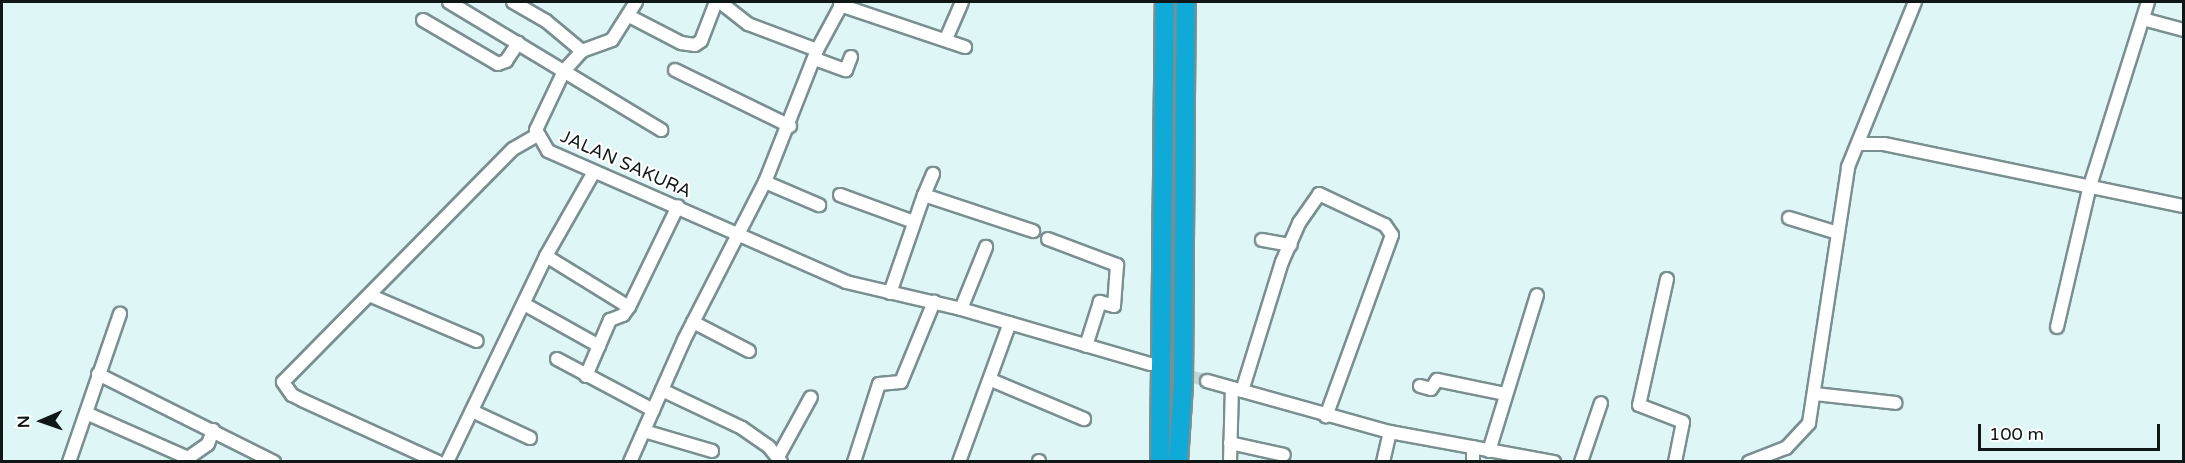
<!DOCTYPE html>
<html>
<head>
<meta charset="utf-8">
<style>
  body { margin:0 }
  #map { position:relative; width:2185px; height:463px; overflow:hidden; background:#dff6f7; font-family:"Varela Round",sans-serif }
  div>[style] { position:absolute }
  .minor-tunnel>* { height:12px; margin-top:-6px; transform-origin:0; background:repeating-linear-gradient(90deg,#c0d5d5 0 12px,transparent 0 18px) }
  .roads { filter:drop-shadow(2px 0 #7a8f90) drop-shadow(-2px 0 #7a8f90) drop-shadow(0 2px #7a8f90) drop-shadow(0 -2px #7a8f90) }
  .minor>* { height:12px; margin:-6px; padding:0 6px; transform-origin:6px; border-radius:6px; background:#fff }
  .highway>* { height:18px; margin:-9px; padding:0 9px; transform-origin:9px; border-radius:9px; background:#10aad8 }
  span { translate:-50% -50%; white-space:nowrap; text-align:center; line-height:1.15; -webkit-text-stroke:4.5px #fff; paint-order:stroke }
  .street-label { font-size:18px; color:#0f1717 }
  .frame { position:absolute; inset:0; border:3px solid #0f1717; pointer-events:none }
  .north { position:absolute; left:12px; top:391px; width:60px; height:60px; -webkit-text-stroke:4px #fff; paint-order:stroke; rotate:268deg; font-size:16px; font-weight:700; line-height:24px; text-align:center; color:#0f1717 }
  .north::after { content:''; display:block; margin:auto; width:21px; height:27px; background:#0f1717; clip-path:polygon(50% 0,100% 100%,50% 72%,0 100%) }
  .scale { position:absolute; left:1978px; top:424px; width:182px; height:27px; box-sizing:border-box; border:3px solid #0f1717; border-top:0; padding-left:8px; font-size:18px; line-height:21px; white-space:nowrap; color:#0f1717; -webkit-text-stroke:4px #fff; paint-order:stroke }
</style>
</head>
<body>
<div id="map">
  <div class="minor-tunnel">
    <i style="left:1156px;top:366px;width:53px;rotate:16.4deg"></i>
  </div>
  <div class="roads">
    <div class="minor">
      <i style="left:449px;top:2px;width:248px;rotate:31.1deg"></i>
      <i style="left:513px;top:2px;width:38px;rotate:30deg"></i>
      <i style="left:546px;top:21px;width:47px;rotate:39.8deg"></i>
      <i style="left:636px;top:2px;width:45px;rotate:122.3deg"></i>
      <i style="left:612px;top:40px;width:32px;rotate:160deg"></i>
      <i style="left:582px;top:51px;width:27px;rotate:132deg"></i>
      <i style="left:564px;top:71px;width:65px;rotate:115.4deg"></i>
      <i style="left:536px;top:130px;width:24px;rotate:60deg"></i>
      <i style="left:548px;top:151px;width:326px;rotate:23.7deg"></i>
      <i style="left:846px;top:282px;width:118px;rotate:13.2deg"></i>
      <i style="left:961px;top:309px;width:197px;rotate:16.2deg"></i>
      <i style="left:720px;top:2px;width:36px;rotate:38deg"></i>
      <i style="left:748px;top:24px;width:74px;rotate:20.6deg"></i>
      <i style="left:840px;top:5px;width:132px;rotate:18.6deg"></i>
      <i style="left:629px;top:16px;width:59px;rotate:27.4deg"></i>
      <i style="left:681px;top:43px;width:14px;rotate:8deg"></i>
      <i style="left:695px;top:45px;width:7px;rotate:-34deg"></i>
      <i style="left:701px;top:41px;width:42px;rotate:-69deg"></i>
      <i style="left:2143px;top:19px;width:42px;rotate:15deg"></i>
      <i style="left:423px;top:20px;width:87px;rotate:30.4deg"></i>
      <i style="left:498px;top:64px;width:9px;rotate:-21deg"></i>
      <i style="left:506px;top:61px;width:22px;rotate:-56deg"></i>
      <i style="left:946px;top:39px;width:40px;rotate:-66.6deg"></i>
      <i style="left:815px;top:59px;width:33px;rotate:20deg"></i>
      <i style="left:846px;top:70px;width:14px;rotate:-69deg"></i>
      <i style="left:675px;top:70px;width:128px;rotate:26deg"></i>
      <i style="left:1858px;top:144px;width:26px"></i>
      <i style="left:1884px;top:144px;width:306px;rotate:11.7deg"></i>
      <i style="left:765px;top:182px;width:59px;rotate:23.1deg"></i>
      <i style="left:840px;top:195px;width:79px;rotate:20deg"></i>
      <i style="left:924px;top:195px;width:23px;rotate:-67deg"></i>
      <i style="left:1789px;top:218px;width:51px;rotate:17deg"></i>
      <i style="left:1048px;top:239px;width:74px;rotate:20.6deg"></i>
      <i style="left:1117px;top:265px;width:41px;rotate:94.2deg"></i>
      <i style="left:1114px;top:306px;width:15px;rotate:-164deg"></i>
      <i style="left:1100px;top:302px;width:46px;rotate:107.7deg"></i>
      <i style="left:1262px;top:240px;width:29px;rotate:10deg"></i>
      <i style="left:546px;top:256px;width:97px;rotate:31.6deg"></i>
      <i style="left:1667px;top:279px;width:129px;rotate:102.5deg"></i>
      <i style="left:1639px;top:405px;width:47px;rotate:21.1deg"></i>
      <i style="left:1683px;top:422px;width:41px;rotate:101.3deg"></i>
      <i style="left:890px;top:293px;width:104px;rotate:-70.9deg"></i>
      <i style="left:924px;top:195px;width:115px;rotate:18.3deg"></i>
      <i style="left:369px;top:295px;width:117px;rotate:23.1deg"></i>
      <i style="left:524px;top:304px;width:86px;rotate:29.2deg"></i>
      <i style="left:961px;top:309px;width:67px;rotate:-68deg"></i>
      <i style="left:693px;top:322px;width:63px;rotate:27.4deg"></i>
      <i style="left:2057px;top:327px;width:142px;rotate:-76.9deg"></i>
      <i style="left:2089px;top:189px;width:196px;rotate:-72.5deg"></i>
      <i style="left:557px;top:359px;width:109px;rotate:28deg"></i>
      <i style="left:98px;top:374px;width:197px;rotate:26.6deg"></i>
      <i style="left:586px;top:376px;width:61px;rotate:-66.8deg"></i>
      <i style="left:610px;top:320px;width:14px;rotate:-21deg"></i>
      <i style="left:623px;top:315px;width:10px;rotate:-53deg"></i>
      <i style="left:629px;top:307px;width:112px;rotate:-64.1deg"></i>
      <i style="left:991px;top:380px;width:101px;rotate:22.8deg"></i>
      <i style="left:1207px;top:381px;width:190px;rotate:15.6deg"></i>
      <i style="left:1390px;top:432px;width:167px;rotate:10.4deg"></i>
      <i style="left:1420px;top:386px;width:11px;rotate:15deg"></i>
      <i style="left:1431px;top:389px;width:11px;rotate:-56deg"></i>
      <i style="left:1437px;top:380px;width:69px;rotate:11.6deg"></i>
      <i style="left:662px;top:390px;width:89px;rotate:25.4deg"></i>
      <i style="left:742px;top:428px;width:33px;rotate:35deg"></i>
      <i style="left:769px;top:447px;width:19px;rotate:51deg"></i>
      <i style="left:1242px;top:391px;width:135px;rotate:-72.8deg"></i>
      <i style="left:1282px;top:262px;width:43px;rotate:-66.4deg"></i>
      <i style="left:1299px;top:223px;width:35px;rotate:-55deg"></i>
      <i style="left:1319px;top:194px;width:73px;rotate:25.2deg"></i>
      <i style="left:1385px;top:225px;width:12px;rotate:55deg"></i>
      <i style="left:1392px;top:235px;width:193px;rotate:110deg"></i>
      <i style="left:1815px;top:394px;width:81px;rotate:6.3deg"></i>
      <i style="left:472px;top:411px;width:64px;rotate:25deg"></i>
      <i style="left:86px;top:413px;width:111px;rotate:23.8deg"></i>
      <i style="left:188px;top:458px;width:24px;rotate:-35deg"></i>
      <i style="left:208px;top:444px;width:15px;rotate:-70deg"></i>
      <i style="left:644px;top:431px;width:71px;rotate:16.4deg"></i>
      <i style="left:1230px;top:443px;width:55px;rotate:12.5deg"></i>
      <i style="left:1489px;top:451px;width:163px;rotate:-72.9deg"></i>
      <i style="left:778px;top:457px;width:68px;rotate:-61.2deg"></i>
      <i style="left:69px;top:462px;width:157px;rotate:-71deg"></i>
      <i style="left:438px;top:462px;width:149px;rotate:-155.5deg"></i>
      <i style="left:302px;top:400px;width:11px;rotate:-153deg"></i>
      <i style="left:292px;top:395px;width:16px;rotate:-125deg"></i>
      <i style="left:283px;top:382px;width:327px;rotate:-45.4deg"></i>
      <i style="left:513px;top:149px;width:28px;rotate:-30deg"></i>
      <i style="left:447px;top:462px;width:229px;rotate:-64.3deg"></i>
      <i style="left:546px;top:256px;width:97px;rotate:-60.3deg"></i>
      <i style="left:630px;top:462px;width:133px;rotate:-66.1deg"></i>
      <i style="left:684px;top:340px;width:178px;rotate:-62.9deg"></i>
      <i style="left:765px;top:182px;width:142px;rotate:-68.5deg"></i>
      <i style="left:817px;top:50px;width:55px;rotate:-61.6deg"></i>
      <i style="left:854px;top:462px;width:82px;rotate:-72.2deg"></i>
      <i style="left:879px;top:384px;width:22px;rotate:-5deg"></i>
      <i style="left:901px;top:382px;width:87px;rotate:-67.6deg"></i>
      <i style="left:959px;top:462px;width:148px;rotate:-69.9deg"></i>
      <i style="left:1039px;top:462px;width:1px;rotate:-90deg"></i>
      <i style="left:1230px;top:462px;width:74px;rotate:-88.5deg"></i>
      <i style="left:1383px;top:462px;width:31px;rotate:-77deg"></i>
      <i style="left:1473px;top:462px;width:15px;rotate:-90deg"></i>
      <i style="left:1581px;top:462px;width:62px;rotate:-71.3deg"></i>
      <i style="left:1749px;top:462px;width:40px;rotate:-21deg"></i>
      <i style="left:1786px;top:448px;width:34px;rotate:-47deg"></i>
      <i style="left:1809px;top:423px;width:259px;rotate:-81.3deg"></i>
      <i style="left:1848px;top:167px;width:178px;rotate:-67.9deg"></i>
    </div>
    <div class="highway">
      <i style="left:1160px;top:462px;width:460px;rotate:-89.4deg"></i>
      <i style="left:1178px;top:462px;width:78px;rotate:-86.3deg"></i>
      <i style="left:1183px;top:384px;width:382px;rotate:-89.6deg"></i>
    </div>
  </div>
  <div class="street-label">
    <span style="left:626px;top:164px;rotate:24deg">JALAN SAKURA</span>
  </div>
  <div class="frame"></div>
  <div class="north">N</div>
  <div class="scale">100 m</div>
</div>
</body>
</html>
